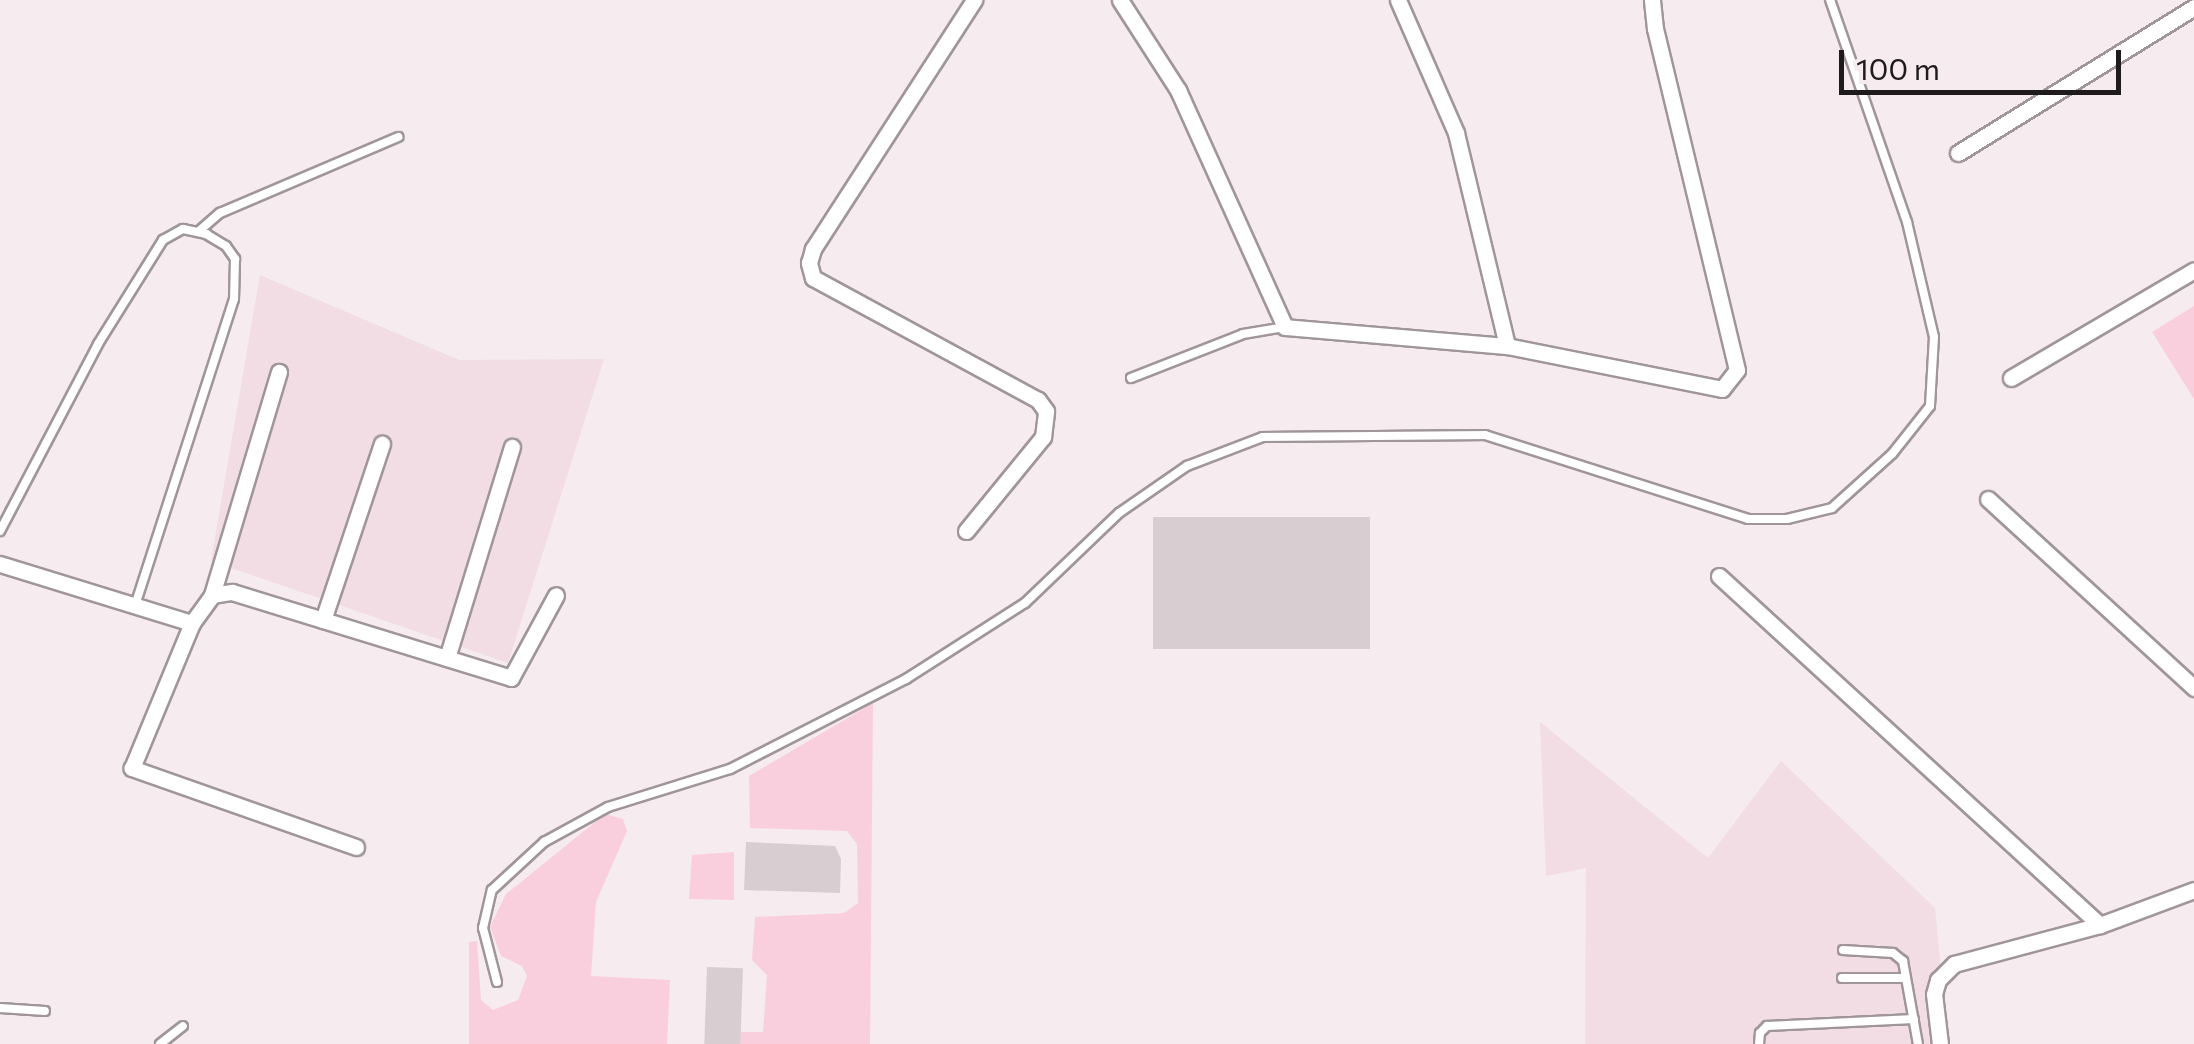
<!DOCTYPE html>
<html>
<head>
<meta charset="utf-8">
<style>
  body { margin:0 }
  #map { position:relative; width:2194px; height:1044px; overflow:hidden; background:#f6ebee; font-family:Commissioner,sans-serif }
  div>[style] { position:absolute }
  .built>* { inset:0; background:#f1dde3 }
  .green>* { inset:0; background:#facfdd }
  .building>* { inset:0; background:#d8cdd0; transform-origin:0 0 }
  .roads { filter:drop-shadow(2px 0 #a09699) drop-shadow(-2px 0 #a09699) drop-shadow(0 2px #a09699) drop-shadow(0 -2px #a09699) }
  .lane>* { height:8px; margin:-4px; padding:0 4px; transform-origin:4px; border-radius:4px; background:#fff }
  .street>* { height:15px; margin:-7.5px; padding:0 7.5px; transform-origin:7.5px; border-radius:7.5px; background:#fff }
  span { translate:-50% -50%; white-space:nowrap; text-align:center; line-height:1.15; -webkit-text-stroke:8px #f6ebee; paint-order:stroke }
  .scale { position:absolute; left:1839px; top:50px; width:282px; height:45px; box-sizing:border-box; border:5px solid #1f1b1c; border-top:0; padding-left:12px; font-size:30px; line-height:35px; white-space:nowrap; color:#1f1b1c; -webkit-text-stroke:8px #f6ebee; paint-order:stroke }
</style>
</head>
<body>
<div id="map">
  <div class="built">
    <i style="clip-path:polygon(260px 275px,459px 360px,604px 359px,508px 663px,211px 561px)"></i>
    <i style="clip-path:polygon(1540px 722px,1708px 858px,1781px 761px,1935px 908px,1948px 1044px,1585px 1044px,1586px 868px,1546px 876px)"></i>
  </div>
  <div class="green">
    <i style="clip-path:polygon(2194px 306px,2194px 399px,2152px 332px)"></i>
    <i style="clip-path:polygon(873px 703px,870px 1044px,739px 1044px,740px 1032px,763px 1032px,767px 975px,752px 960px,755px 917px,844px 913px,858px 903px,857px 844px,847px 831px,750px 828px,749px 776px)"></i>
    <i style="clip-path:polygon(605px 814px,623px 819px,627px 831px,596px 902px,591px 976px,670px 980px,667px 1044px,469px 1044px,469px 942px,477px 941px,481px 1000px,493px 1010px,518px 1000px,527px 976px,522px 966px,501px 956px,490px 927px,506px 894px)"></i>
    <i style="clip-path:polygon(734px 852px,734px 900px,689px 899px,692px 855px)"></i>
  </div>
  <div class="building">
    <i style="left:1153px;top:517px;width:217px;height:132px"></i>
    <i style="clip-path:polygon(746px 842px,835px 846px,841px 859px,840px 893px,744px 890px)"></i>
    <i style="left:707px;top:967px;width:36px;height:77px;rotate:2deg"></i>
  </div>
  <div class="roads">
    <div class="lane">
      <i style="left:199px;top:231px;width:28px;rotate:-41deg"></i>
      <i style="left:220px;top:213px;width:194px;rotate:-23.1deg"></i>
      <i style="left:1131px;top:378px;width:120px;rotate:-21.4deg"></i>
      <i style="left:1243px;top:334px;width:43px;rotate:-9.5deg"></i>
      <i style="left:0;top:531px;width:211px;rotate:-62.3deg"></i>
      <i style="left:98px;top:344px;width:123px;rotate:-58deg"></i>
      <i style="left:163px;top:240px;width:23px;rotate:-29deg"></i>
      <i style="left:183px;top:229px;width:24px;rotate:12deg"></i>
      <i style="left:206px;top:234px;width:23px;rotate:31deg"></i>
      <i style="left:226px;top:246px;width:16px;rotate:55deg"></i>
      <i style="left:235px;top:259px;width:40px;rotate:91.4deg"></i>
      <i style="left:234px;top:299px;width:323px;rotate:107.9deg"></i>
      <i style="left:1843px;top:950px;width:50px;rotate:3.4deg"></i>
      <i style="left:1893px;top:953px;width:13px;rotate:39deg"></i>
      <i style="left:1903px;top:961px;width:84px;rotate:79.8deg"></i>
      <i style="left:1842px;top:978px;width:64px"></i>
      <i style="left:497px;top:982px;width:56px;rotate:-104.5deg"></i>
      <i style="left:483px;top:928px;width:39px;rotate:-77deg"></i>
      <i style="left:492px;top:890px;width:71px;rotate:-42.7deg"></i>
      <i style="left:544px;top:842px;width:73px;rotate:-28.7deg"></i>
      <i style="left:608px;top:807px;width:128px;rotate:-17.3deg"></i>
      <i style="left:730px;top:769px;width:198px;rotate:-27.1deg"></i>
      <i style="left:906px;top:679px;width:141px;rotate:-32.6deg"></i>
      <i style="left:1025px;top:603px;width:130px;rotate:-43.8deg"></i>
      <i style="left:1119px;top:513px;width:83px;rotate:-34.7deg"></i>
      <i style="left:1187px;top:466px;width:81px;rotate:-20.9deg"></i>
      <i style="left:1263px;top:437px;width:222px;rotate:-0.5deg"></i>
      <i style="left:1485px;top:435px;width:276px;rotate:17.7deg"></i>
      <i style="left:1748px;top:519px;width:39px"></i>
      <i style="left:1787px;top:519px;width:46px;rotate:-13.7deg"></i>
      <i style="left:1832px;top:508px;width:81px;rotate:-42deg"></i>
      <i style="left:1892px;top:454px;width:61px;rotate:-51.6deg"></i>
      <i style="left:1930px;top:406px;width:69px;rotate:-86.7deg"></i>
      <i style="left:1934px;top:337px;width:118px;rotate:-103.2deg"></i>
      <i style="left:1907px;top:222px;width:235px;rotate:-109.1deg"></i>
      <i style="left:0;top:1008px;width:45px;rotate:3.8deg"></i>
      <i style="left:160px;top:1044px;width:29px;rotate:-38deg"></i>
      <i style="left:1759px;top:1044px;width:11px;rotate:-85deg"></i>
      <i style="left:1760px;top:1033px;width:10px;rotate:-45deg"></i>
      <i style="left:1767px;top:1026px;width:147px;rotate:-2.7deg"></i>
    </div>
    <div class="street">
      <i style="left:1120px;top:0;width:107px;rotate:57.2deg"></i>
      <i style="left:1178px;top:90px;width:260px;rotate:65.7deg"></i>
      <i style="left:1285px;top:327px;width:223px;rotate:4.9deg"></i>
      <i style="left:1507px;top:346px;width:219px;rotate:11.3deg"></i>
      <i style="left:1722px;top:389px;width:24px;rotate:-52deg"></i>
      <i style="left:1737px;top:370px;width:351px;rotate:-103.5deg"></i>
      <i style="left:1655px;top:29px;width:29px;rotate:-96deg"></i>
      <i style="left:1398px;top:0;width:145px;rotate:66.4deg"></i>
      <i style="left:1456px;top:133px;width:219px;rotate:76.5deg"></i>
      <i style="left:1958px;top:153px;width:278px;rotate:-31.7deg"></i>
      <i style="left:2011px;top:378px;width:212px;rotate:-30.5deg"></i>
      <i style="left:1988px;top:499px;width:280px;rotate:42.5deg"></i>
      <i style="left:966px;top:531px;width:122px;rotate:-50.7deg"></i>
      <i style="left:1043px;top:437px;width:26px;rotate:-83deg"></i>
      <i style="left:1046px;top:411px;width:14px;rotate:-126deg"></i>
      <i style="left:1038px;top:400px;width:256px;rotate:-151.5deg"></i>
      <i style="left:813px;top:278px;width:16px;rotate:-105deg"></i>
      <i style="left:809px;top:263px;width:15px;rotate:-74deg"></i>
      <i style="left:813px;top:249px;width:297px;rotate:-57.1deg"></i>
      <i style="left:0;top:564px;width:201px;rotate:17.1deg"></i>
      <i style="left:1719px;top:576px;width:517px;rotate:42.49deg"></i>
      <i style="left:212px;top:595px;width:233px;rotate:-73.3deg"></i>
      <i style="left:323px;top:620px;width:186px;rotate:-71.5deg"></i>
      <i style="left:447px;top:658px;width:221px;rotate:-72.9deg"></i>
      <i style="left:356px;top:847px;width:238px;rotate:-160.6deg"></i>
      <i style="left:132px;top:768px;width:157px;rotate:-67.5deg"></i>
      <i style="left:192px;top:623px;width:34px;rotate:-54deg"></i>
      <i style="left:212px;top:595px;width:20px;rotate:-9deg"></i>
      <i style="left:232px;top:592px;width:292px;rotate:17.1deg"></i>
      <i style="left:511px;top:678px;width:94px;rotate:-61.5deg"></i>
      <i style="left:1940px;top:1044px;width:50px;rotate:-96.8deg"></i>
      <i style="left:1934px;top:994px;width:15px;rotate:-74deg"></i>
      <i style="left:1938px;top:980px;width:23px;rotate:-45deg"></i>
      <i style="left:1954px;top:964px;width:151px;rotate:-15deg"></i>
      <i style="left:2100px;top:925px;width:100px;rotate:-20.4deg"></i>
    </div>
  </div>
  <div class="scale">100 m</div>
</div>
</body>
</html>
